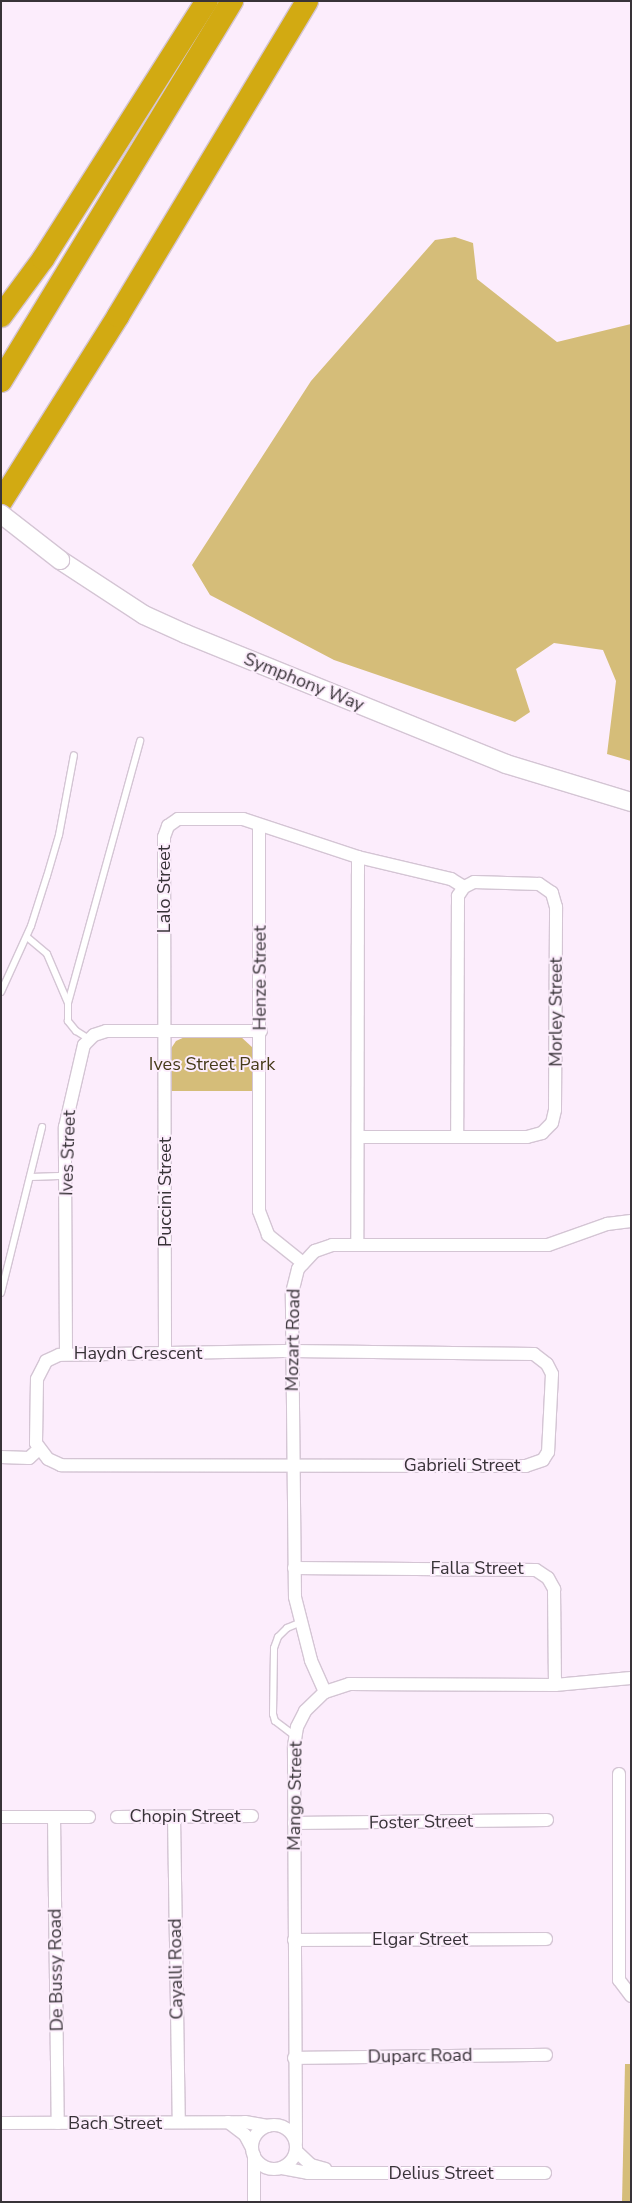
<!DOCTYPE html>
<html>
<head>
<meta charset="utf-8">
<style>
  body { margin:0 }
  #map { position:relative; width:632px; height:2203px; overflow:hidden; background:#fcedfc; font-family:"Nunito Sans",sans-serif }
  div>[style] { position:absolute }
  .green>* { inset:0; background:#d5bd79 }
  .roads { filter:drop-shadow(1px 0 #d4c5d4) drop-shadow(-1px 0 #d4c5d4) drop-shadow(0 1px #d4c5d4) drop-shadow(0 -1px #d4c5d4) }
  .service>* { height:6px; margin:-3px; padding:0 3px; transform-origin:3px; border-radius:3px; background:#fff }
  .minor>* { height:12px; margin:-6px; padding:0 6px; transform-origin:6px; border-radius:6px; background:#fff }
  .minor>.ring { margin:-6px; padding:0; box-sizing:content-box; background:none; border:12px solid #fff; border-radius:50% }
  .secondary>* { height:18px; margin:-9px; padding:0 9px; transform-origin:9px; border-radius:9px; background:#fff }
  .motorway>* { height:22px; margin:-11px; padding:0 11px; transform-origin:11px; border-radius:11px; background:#d2aa12 }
  .bridges { filter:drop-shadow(1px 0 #d4c5d4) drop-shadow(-1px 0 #d4c5d4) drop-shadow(0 1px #d4c5d4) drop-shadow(0 -1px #d4c5d4) }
  .secondary-bridge>* { height:18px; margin:-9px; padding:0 9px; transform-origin:9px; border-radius:9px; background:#fff }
  span { translate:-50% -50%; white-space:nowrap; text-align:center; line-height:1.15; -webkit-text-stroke:4px #fcedfc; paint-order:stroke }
  .street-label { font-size:18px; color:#383338 }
  .park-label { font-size:18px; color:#463b1a }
  .frame { position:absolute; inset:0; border:2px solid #383338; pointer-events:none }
</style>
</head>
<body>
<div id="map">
  <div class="green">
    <i style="clip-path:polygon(455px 237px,473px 243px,477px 279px,557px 342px,631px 324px,631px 761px,607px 754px,616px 681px,603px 650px,554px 643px,516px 669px,530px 712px,515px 722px,334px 660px,210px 595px,192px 565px,311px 381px,435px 240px)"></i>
    <i style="clip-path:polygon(240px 1036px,253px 1048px,254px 1091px,170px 1091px,170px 1050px,176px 1041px,187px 1036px)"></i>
    <i style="clip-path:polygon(625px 2064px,631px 2064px,631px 2202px,622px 2202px)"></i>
  </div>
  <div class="roads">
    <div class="service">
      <i style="left:27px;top:937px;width:26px;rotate:40deg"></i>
      <i style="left:47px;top:954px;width:53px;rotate:66.8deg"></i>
      <i style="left:1px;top:992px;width:72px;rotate:-65.6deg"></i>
      <i style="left:31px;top:926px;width:52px;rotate:-72.3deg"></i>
      <i style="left:47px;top:876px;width:43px;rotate:-73.7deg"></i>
      <i style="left:59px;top:835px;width:81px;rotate:-79.4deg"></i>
      <i style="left:89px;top:1039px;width:15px;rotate:-148deg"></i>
      <i style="left:76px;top:1031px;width:13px;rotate:-129deg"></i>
      <i style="left:68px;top:1021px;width:18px;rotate:-90deg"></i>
      <i style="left:68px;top:1003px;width:272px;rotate:-74.6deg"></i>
      <i style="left:31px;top:1177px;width:35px;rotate:-2deg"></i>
      <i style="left:1px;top:1293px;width:171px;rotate:-76.1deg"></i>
      <i style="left:295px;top:1736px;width:25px;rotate:-143deg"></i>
      <i style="left:275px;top:1721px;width:7px;rotate:-106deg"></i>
      <i style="left:273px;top:1714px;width:66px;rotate:-89.1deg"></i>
      <i style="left:274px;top:1648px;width:12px;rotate:-70deg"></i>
      <i style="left:278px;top:1637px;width:13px;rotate:-45deg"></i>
      <i style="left:287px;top:1628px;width:15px;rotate:-23deg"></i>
    </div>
    <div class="minor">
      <i style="left:259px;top:825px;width:386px;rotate:90deg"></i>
      <i style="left:259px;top:1211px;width:26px;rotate:69deg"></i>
      <i style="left:268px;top:1235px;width:45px;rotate:38.7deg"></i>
      <i style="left:358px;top:857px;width:96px;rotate:13.3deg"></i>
      <i style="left:451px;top:879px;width:15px;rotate:32deg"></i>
      <i style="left:359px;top:1137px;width:168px"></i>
      <i style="left:527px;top:1137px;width:16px;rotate:-15deg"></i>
      <i style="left:542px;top:1133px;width:14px;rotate:-45deg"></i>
      <i style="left:552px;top:1123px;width:13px;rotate:-77deg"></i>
      <i style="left:555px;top:1110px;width:203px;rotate:-89.7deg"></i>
      <i style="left:556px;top:907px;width:15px;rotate:-106deg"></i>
      <i style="left:552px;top:893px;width:16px;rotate:-145deg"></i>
      <i style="left:539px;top:884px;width:65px;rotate:-178.2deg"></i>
      <i style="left:474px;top:882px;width:11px;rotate:153deg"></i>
      <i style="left:464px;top:887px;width:11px;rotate:124deg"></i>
      <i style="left:458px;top:896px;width:241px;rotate:90.2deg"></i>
      <i style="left:292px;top:1351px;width:242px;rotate:0.7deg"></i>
      <i style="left:534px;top:1354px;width:16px;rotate:38deg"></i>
      <i style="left:547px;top:1364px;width:11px;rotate:63deg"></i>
      <i style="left:552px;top:1374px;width:78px;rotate:92.9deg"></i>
      <i style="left:548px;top:1452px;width:9px;rotate:122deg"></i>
      <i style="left:543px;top:1460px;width:18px;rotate:161deg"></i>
      <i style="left:526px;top:1466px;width:465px;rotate:-179.9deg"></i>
      <i style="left:61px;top:1465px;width:14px;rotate:-155deg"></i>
      <i style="left:48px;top:1459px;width:20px;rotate:-127deg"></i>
      <i style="left:36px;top:1443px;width:64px;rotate:-89.1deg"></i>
      <i style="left:37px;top:1379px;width:20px;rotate:-63deg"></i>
      <i style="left:46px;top:1361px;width:14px;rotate:-25deg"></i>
      <i style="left:59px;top:1355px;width:233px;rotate:-1deg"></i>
      <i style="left:165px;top:1353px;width:516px;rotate:-90.11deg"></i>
      <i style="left:164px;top:837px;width:12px;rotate:-70deg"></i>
      <i style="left:168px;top:826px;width:12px;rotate:-35deg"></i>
      <i style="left:178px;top:819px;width:65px"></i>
      <i style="left:243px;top:819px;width:121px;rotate:18.3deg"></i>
      <i style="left:358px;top:857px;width:387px;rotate:90.1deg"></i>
      <i style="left:66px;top:1354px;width:227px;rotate:-90.3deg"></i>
      <i style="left:65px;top:1127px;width:84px;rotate:-77deg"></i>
      <i style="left:84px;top:1045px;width:14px;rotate:-45deg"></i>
      <i style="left:94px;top:1035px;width:13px;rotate:-18deg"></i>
      <i style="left:106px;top:1031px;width:155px"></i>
      <i style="left:1px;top:1457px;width:28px;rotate:2deg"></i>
      <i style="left:29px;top:1458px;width:13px;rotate:-42deg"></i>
      <i style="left:294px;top:1568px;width:242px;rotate:0.5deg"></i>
      <i style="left:536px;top:1570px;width:14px;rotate:34deg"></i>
      <i style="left:548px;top:1578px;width:13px;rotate:61deg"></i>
      <i style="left:554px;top:1589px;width:96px;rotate:89.4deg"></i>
      <i style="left:325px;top:1692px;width:35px;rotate:-114deg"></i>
      <i style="left:311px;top:1660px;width:65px;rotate:-104.3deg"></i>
      <i style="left:295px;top:1597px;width:304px;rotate:-90.6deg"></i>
      <i style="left:292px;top:1293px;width:25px;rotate:-76deg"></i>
      <i style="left:298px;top:1269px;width:25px;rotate:-47deg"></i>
      <i style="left:315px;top:1251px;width:18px;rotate:-19deg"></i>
      <i style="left:332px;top:1245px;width:216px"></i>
      <i style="left:548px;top:1245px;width:63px;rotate:-19.6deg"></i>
      <i style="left:607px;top:1224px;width:24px;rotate:-7deg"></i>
      <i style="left:619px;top:1774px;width:206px;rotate:90deg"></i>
      <i style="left:619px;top:1980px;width:20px;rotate:53deg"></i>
      <i style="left:174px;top:1816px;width:306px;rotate:89.1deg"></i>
      <i style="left:1px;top:1817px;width:88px"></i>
      <i style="left:54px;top:1817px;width:306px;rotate:89.3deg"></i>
      <i style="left:117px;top:1817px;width:135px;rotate:-0.4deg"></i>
      <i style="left:294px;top:1823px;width:253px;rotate:-0.7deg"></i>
      <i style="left:294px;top:1940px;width:252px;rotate:-0.2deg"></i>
      <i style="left:294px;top:2058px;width:252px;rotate:-0.7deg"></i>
      <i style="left:228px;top:2122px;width:21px;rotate:37deg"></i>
      <i style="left:245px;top:2135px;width:15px;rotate:62deg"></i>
      <i style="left:1px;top:2123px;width:244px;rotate:-0.2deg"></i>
      <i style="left:245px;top:2122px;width:23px;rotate:10deg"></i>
      <i class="ring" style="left:252px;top:2125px;width:32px;height:32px"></i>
      <i style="left:296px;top:2142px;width:396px;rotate:-90.3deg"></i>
      <i style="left:294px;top:1746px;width:19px;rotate:-81deg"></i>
      <i style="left:297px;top:1727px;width:18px;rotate:-63deg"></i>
      <i style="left:305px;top:1711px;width:28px;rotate:-44deg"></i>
      <i style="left:325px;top:1692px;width:25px;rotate:-18deg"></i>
      <i style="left:349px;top:1684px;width:206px;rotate:0.3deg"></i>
      <i style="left:555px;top:1685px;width:76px;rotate:-5.3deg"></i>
      <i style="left:296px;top:2151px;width:21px;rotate:43deg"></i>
      <i style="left:311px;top:2165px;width:15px;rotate:16deg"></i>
      <i style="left:254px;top:2155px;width:47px;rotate:90deg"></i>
      <i style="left:282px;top:2168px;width:26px;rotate:11deg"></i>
      <i style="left:308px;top:2173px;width:237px"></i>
    </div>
    <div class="secondary">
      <i style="left:60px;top:560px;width:100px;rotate:33.2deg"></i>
      <i style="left:144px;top:615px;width:46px;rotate:24.3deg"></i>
      <i style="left:186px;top:634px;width:345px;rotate:22.1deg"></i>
      <i style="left:506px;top:764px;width:131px;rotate:16.9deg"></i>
    </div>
    <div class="motorway">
      <i style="left:1px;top:316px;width:71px;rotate:-53.6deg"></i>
      <i style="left:43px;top:259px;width:306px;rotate:-57.6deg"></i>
      <i style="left:1px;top:381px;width:445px;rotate:-58.7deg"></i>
      <i style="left:1px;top:502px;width:220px;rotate:-57.8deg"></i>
      <i style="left:118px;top:316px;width:367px;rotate:-59deg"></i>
    </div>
  </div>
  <div class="bridges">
    <div class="secondary-bridge">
      <i style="left:1px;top:514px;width:75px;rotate:37.9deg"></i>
    </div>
  </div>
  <div class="street-label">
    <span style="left:304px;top:682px;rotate:22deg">Symphony Way</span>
    <span style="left:164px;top:889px;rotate:-90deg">Lalo Street</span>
    <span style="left:260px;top:978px;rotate:-90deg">Henze Street</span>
    <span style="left:556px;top:1012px;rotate:-90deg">Morley Street</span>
    <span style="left:68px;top:1153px;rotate:-88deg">Ives Street</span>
    <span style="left:165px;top:1192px;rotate:-90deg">Puccini Street</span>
    <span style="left:293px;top:1340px;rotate:-89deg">Mozart Road</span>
    <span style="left:138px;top:1353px">Haydn Crescent</span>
    <span style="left:462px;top:1465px">Gabrieli Street</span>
    <span style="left:477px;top:1568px">Falla Street</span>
    <span style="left:295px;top:1796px;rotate:-89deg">Mango Street</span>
    <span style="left:185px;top:1816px">Chopin Street</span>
    <span style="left:421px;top:1822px;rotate:-1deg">Foster Street</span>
    <span style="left:420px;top:1939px">Elgar Street</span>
    <span style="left:176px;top:1969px;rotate:-91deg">Cayalli Road</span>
    <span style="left:56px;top:1970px;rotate:-91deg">De Bussy Road</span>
    <span style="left:420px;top:2056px;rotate:-1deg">Duparc Road</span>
    <span style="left:115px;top:2123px">Bach Street</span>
    <span style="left:441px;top:2173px">Delius Street</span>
  </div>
  <div class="park-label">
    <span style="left:212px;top:1064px">Ives Street Park</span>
  </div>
  <div class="frame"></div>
</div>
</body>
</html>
